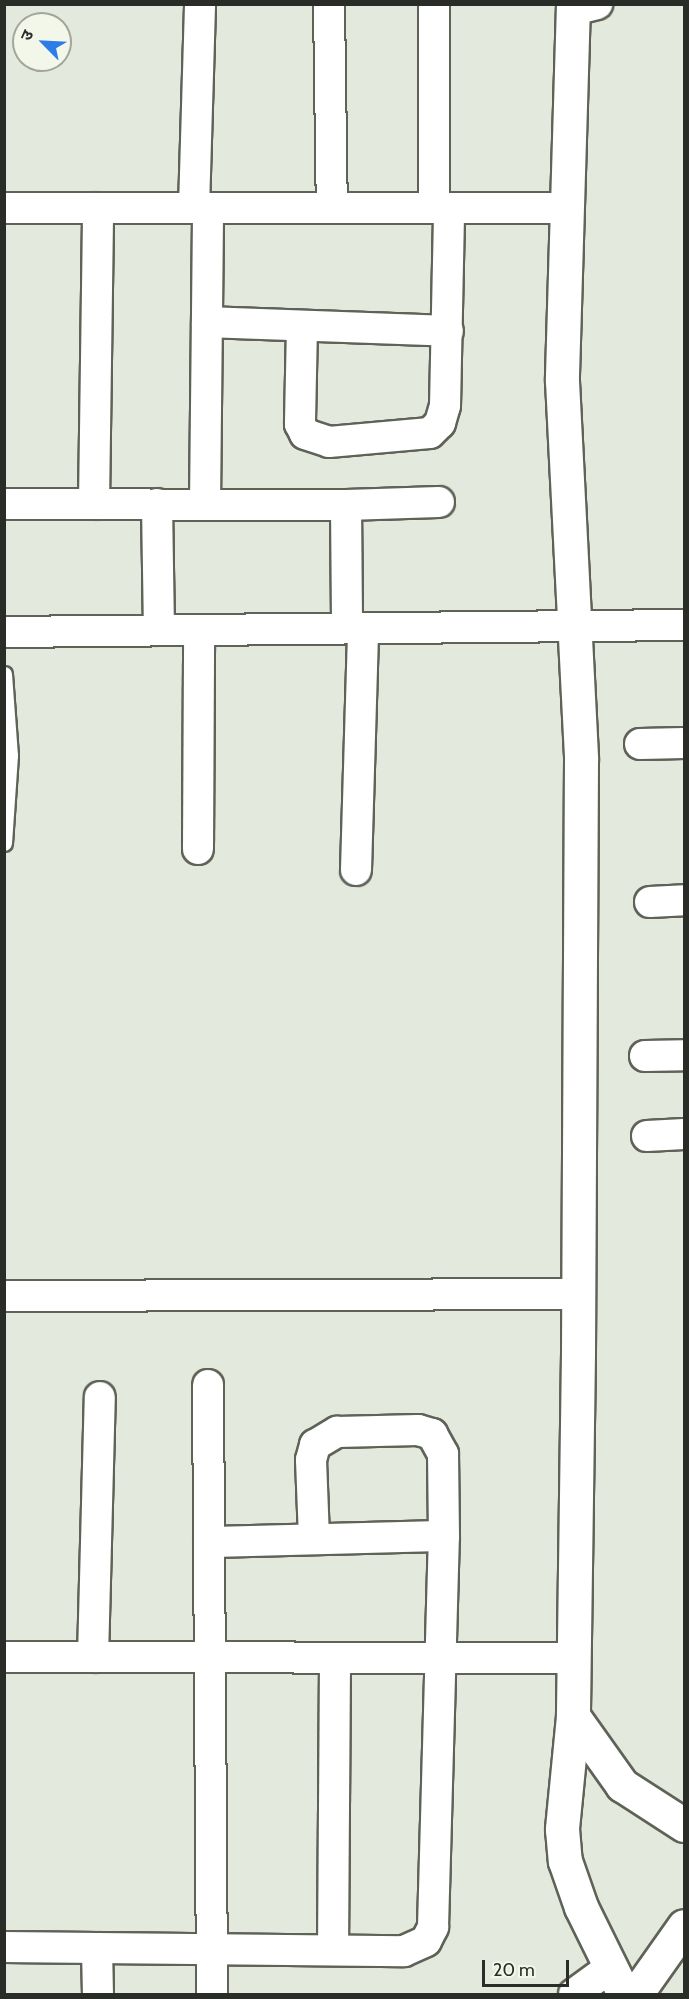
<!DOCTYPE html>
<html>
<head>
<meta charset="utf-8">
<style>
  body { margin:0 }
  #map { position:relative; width:689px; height:1999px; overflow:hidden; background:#e4e9dd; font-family:Cabin,"Noto Sans Devanagari",sans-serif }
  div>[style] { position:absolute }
  .roads { filter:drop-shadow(2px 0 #5e6257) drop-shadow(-2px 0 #5e6257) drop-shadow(0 2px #5e6257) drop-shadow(0 -2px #5e6257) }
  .lane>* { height:15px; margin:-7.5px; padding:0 7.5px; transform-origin:7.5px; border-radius:7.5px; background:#fff }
  .street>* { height:30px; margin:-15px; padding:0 15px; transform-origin:15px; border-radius:15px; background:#fff }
  .secondary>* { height:33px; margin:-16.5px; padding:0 16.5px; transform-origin:16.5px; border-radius:16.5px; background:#fff }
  span { translate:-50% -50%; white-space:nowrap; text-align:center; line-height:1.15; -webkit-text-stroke:6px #f2f7ea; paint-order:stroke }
  .frame { position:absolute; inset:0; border:6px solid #2a2c27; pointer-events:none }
  .north { position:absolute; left:12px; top:12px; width:60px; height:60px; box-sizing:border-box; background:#f2f7ea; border:2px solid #a2a69c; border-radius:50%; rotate:294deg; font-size:16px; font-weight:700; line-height:24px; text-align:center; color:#2a2c27 }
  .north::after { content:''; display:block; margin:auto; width:21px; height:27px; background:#2d7de8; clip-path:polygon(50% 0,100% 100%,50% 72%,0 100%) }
  .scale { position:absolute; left:482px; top:1960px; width:87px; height:27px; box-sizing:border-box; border:3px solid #2a2c27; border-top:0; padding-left:8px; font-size:18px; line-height:21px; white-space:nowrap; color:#2a2c27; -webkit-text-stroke:4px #f2f7ea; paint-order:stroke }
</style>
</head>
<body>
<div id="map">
  <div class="roads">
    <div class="lane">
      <i style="left:4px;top:674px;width:81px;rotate:85.8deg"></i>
      <i style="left:10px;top:755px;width:88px;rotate:93.9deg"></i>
    </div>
    <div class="street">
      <i style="left:329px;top:4px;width:204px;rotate:89.2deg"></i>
      <i style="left:573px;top:10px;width:25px;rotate:-14deg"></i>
      <i style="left:4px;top:208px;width:563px"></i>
      <i style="left:194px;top:208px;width:204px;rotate:-88.3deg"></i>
      <i style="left:434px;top:208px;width:204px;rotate:-90deg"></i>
      <i style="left:207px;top:322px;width:241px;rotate:2.1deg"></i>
      <i style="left:302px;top:326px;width:98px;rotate:91.2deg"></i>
      <i style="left:300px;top:424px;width:11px;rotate:63deg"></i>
      <i style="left:305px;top:434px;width:25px;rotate:18deg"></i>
      <i style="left:329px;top:442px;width:101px;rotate:-5.1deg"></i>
      <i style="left:430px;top:433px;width:14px;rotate:-45deg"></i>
      <i style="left:440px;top:423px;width:18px;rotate:-74deg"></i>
      <i style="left:445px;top:406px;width:197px;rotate:-88.8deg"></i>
      <i style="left:4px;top:504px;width:342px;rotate:0.2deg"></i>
      <i style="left:346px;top:505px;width:123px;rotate:89.5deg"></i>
      <i style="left:94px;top:504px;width:296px;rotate:-89.2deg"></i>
      <i style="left:157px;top:504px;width:126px;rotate:89.1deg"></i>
      <i style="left:205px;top:504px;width:296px;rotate:-89.4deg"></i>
      <i style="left:346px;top:505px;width:93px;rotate:-1.8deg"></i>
      <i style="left:4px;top:632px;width:680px;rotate:-0.59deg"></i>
      <i style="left:640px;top:744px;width:44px;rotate:-1.3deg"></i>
      <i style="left:198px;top:849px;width:219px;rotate:-89.7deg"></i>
      <i style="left:356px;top:870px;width:242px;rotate:-88.3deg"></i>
      <i style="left:650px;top:902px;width:34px;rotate:-3deg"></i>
      <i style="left:645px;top:1056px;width:39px;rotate:-1deg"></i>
      <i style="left:647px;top:1136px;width:37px;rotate:-3deg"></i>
      <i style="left:4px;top:1296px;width:574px;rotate:-0.2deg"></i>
      <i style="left:208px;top:1385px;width:609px;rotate:89.62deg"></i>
      <i style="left:314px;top:1538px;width:78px;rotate:-92.2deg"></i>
      <i style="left:311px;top:1460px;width:16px;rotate:-75deg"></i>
      <i style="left:315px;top:1445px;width:26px;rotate:-31deg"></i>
      <i style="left:337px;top:1432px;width:81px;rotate:-1.4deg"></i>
      <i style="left:418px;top:1430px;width:15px;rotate:16deg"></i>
      <i style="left:432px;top:1434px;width:23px;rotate:61deg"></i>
      <i style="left:443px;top:1454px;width:82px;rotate:89.3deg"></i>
      <i style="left:4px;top:1657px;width:570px;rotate:0.1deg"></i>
      <i style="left:93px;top:1657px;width:260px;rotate:-88.5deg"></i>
      <i style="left:4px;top:1947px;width:400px;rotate:0.6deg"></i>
      <i style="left:404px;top:1951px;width:24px;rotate:-24deg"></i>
      <i style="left:426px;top:1941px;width:16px;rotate:-63deg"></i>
      <i style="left:433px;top:1927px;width:391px;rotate:-88.4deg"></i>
      <i style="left:444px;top:1536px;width:235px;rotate:178.5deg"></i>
      <i style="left:97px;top:1948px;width:46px;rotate:88.8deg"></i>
      <i style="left:333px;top:1950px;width:292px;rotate:-89.6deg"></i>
      <i style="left:574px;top:1994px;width:46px;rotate:-36.1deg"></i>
    </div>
    <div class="secondary">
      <i style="left:573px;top:4px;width:377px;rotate:91.7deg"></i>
      <i style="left:562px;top:381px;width:379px;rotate:87.1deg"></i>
      <i style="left:581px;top:760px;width:593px;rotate:90.29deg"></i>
      <i style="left:578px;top:1353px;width:363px;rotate:90.8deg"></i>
      <i style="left:573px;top:1716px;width:114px;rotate:95.6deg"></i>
      <i style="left:562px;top:1829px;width:32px;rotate:85deg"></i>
      <i style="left:565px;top:1861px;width:49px;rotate:70.8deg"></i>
      <i style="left:581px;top:1907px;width:97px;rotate:63.7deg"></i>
      <i style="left:573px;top:1716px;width:85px;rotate:54.6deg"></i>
      <i style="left:622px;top:1785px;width:74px;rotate:32.8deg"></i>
      <i style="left:636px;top:1994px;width:83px;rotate:-54.8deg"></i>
    </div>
  </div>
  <div class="frame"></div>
  <div class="north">उ</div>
  <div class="scale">20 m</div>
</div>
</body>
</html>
